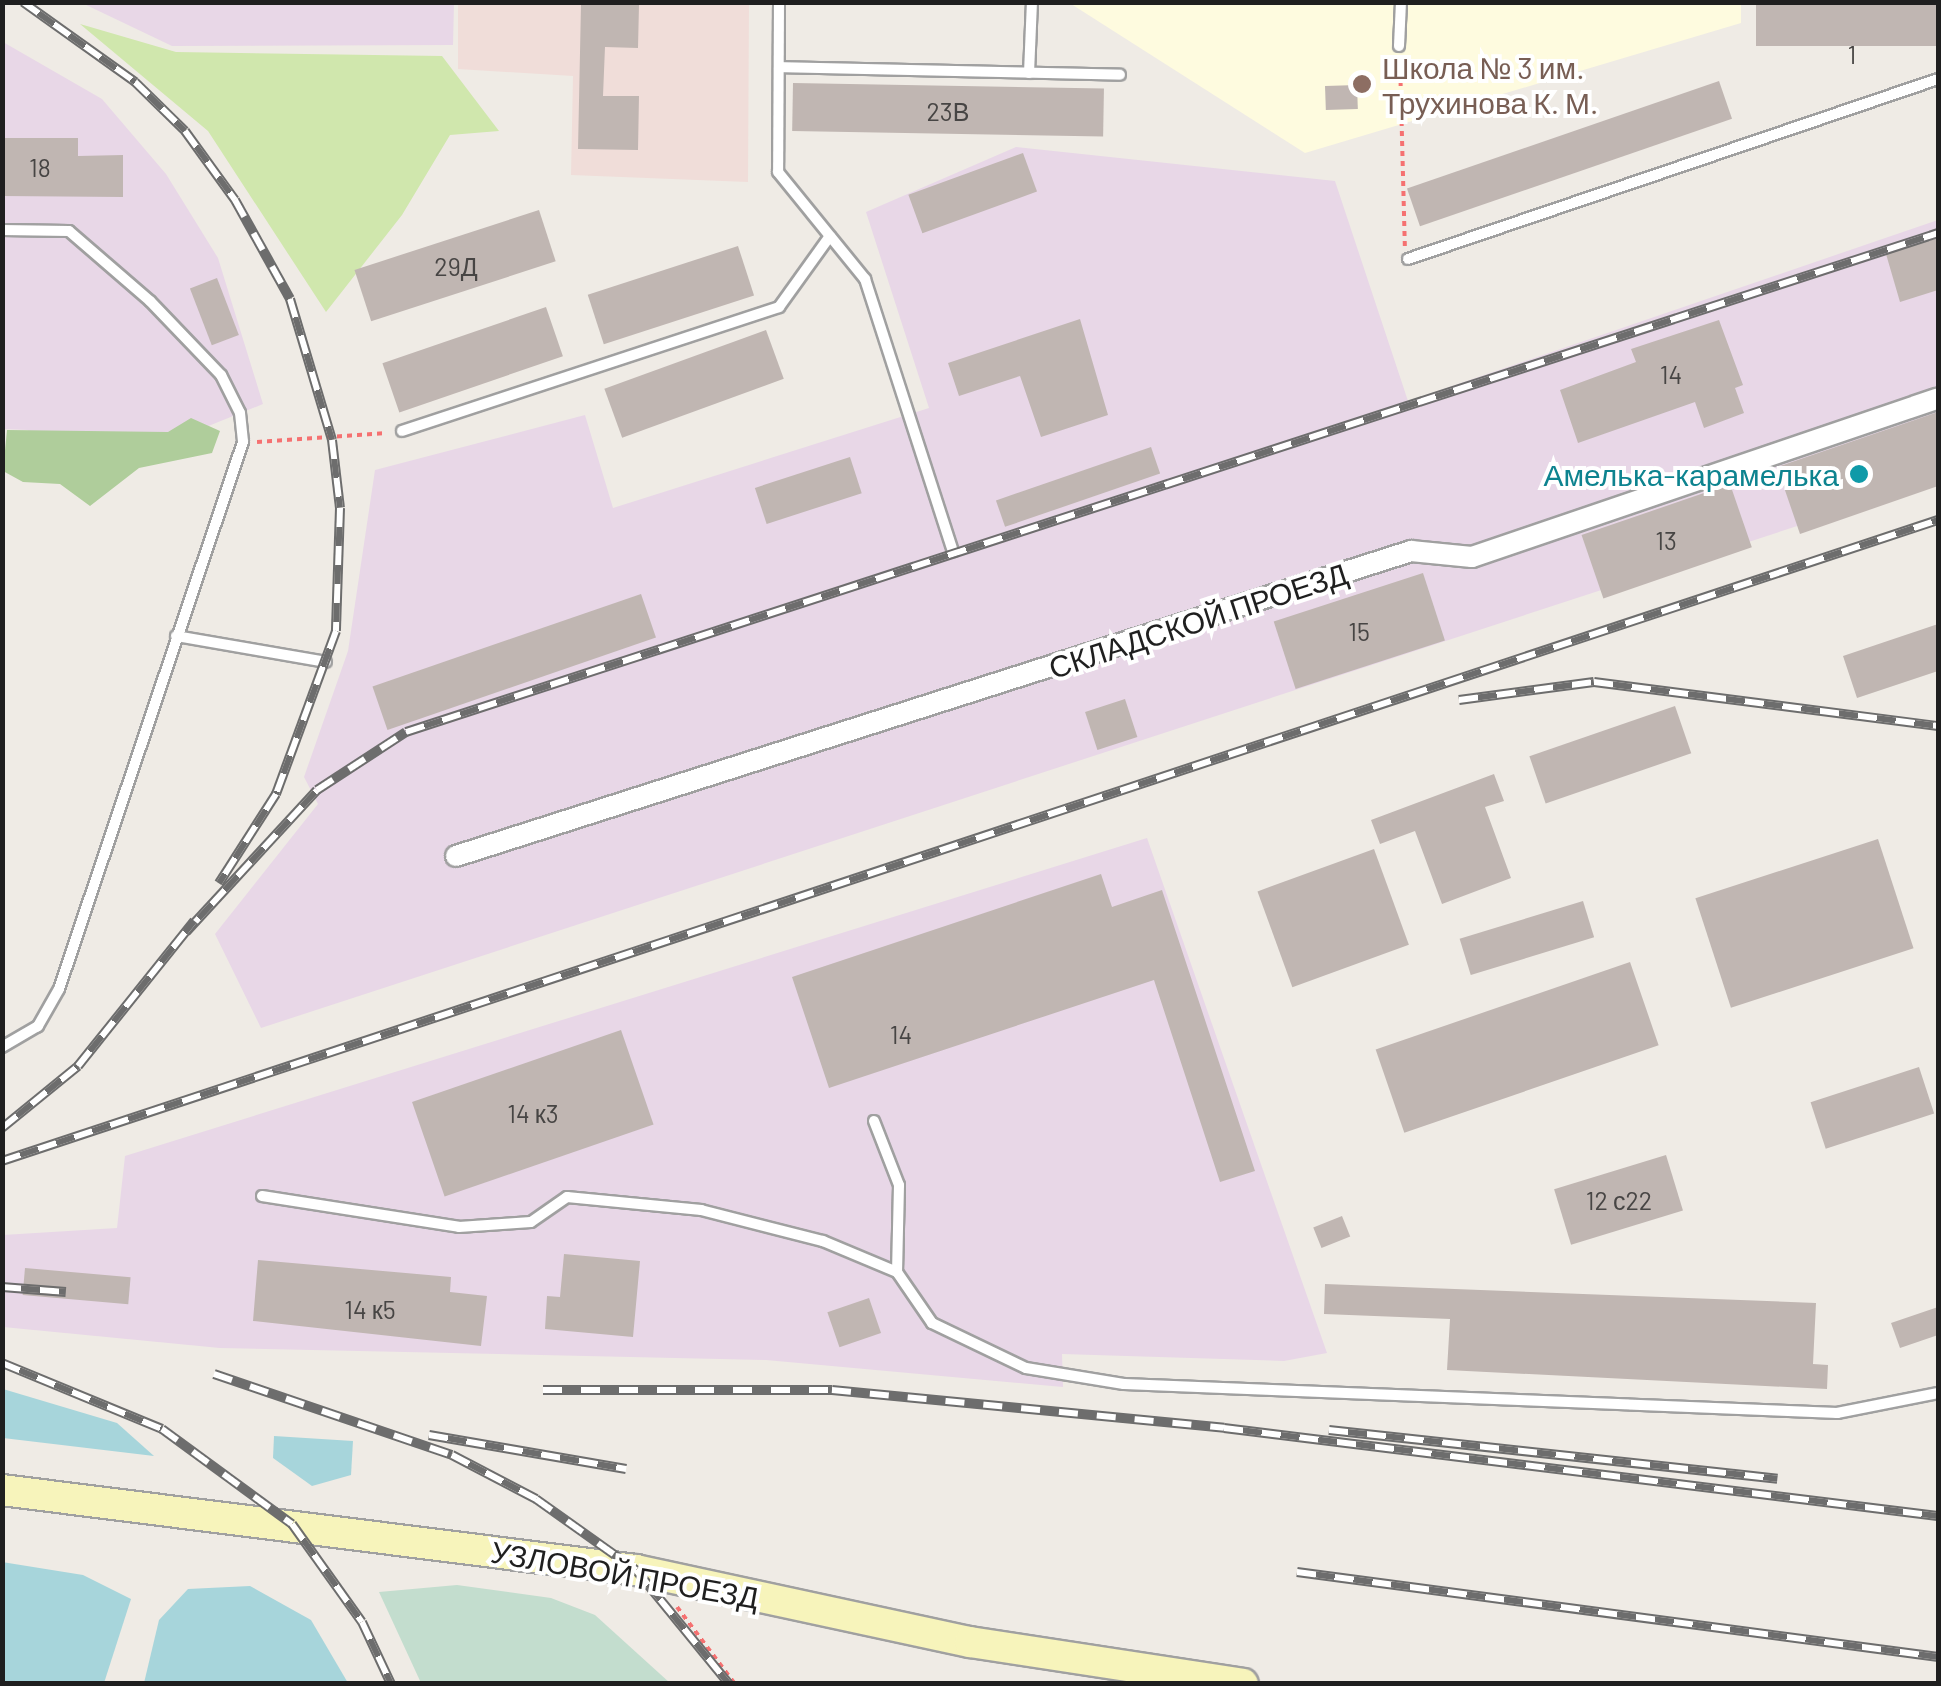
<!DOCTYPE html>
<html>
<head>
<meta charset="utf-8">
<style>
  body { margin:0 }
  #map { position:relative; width:1941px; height:1686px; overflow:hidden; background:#efebe5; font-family:Barlow,sans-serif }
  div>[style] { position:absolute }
  .industrial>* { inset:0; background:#e8d7e7 }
  .education>* { inset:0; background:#fefbdf }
  .military>* { inset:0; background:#f0ddd9 }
  .grass>* { inset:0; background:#d0e7ad }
  .forest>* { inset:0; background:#afcd9b }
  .wetland>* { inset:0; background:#c3ddce }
  .water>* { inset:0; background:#a7d5db }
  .building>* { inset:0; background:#c0b6b2; transform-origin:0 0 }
  .path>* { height:4px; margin-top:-2px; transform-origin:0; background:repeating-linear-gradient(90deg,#f57171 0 5px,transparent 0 10px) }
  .roads { filter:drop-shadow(2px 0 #a0a0a0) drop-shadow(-2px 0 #a0a0a0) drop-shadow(0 2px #a0a0a0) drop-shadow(0 -2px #a0a0a0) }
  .lane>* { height:10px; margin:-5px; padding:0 5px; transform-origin:5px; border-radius:5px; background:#fff }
  .street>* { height:20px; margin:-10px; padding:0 10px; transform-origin:10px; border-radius:10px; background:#fff }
  .secondary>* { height:30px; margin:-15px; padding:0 15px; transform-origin:15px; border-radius:15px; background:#f7f4bb }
  .rail>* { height:10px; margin-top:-5px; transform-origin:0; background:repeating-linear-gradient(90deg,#fff 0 19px,#6d6d6d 0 38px); box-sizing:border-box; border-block:2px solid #6d6d6d }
  .dots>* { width:28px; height:28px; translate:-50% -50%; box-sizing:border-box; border:5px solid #fff; border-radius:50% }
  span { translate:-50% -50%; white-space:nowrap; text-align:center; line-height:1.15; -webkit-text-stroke:8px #fff; paint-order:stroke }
  .number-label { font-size:25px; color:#474544 }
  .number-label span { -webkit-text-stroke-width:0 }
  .education-label { font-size:30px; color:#785e54 }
  .left { translate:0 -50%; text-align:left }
  .culture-label { font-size:30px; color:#0d838f }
  .right { translate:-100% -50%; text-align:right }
  .street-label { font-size:30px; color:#1f1f1f }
  .frame { position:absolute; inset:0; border:5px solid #1f1f1f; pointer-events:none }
</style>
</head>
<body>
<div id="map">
  <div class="industrial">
    <i style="clip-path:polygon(82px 3px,454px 3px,453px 45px,172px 46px)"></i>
    <i style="clip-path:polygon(3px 42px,102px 99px,166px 174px,218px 258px,263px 404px,164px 444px,33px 445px,28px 430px,3px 429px)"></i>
    <i style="clip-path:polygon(1016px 147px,1335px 181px,1408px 401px,1938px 220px,1938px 480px,261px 1028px,215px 934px,318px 804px,304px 777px,348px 651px,375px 470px,585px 415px,613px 508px,929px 408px,866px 212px)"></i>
    <i style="clip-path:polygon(1147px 838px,1327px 1353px,1284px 1361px,1062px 1354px,1063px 1387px,766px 1360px,220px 1348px,3px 1327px,3px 1235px,117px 1228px,125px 1156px)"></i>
  </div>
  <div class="education">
    <i style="clip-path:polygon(1068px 2px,1741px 3px,1741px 23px,1305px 153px)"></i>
  </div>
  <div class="military">
    <i style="clip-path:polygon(458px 3px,749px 3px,748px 182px,571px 175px,573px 76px,458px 69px)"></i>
  </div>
  <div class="grass">
    <i style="clip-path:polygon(80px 24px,176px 52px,442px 56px,499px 131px,450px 135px,402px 215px,326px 312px,208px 131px)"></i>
  </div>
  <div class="forest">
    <i style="clip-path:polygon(191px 418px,220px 431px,212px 453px,139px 468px,90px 506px,60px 484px,23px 482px,3px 471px,7px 430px,168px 432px)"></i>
  </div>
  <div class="wetland">
    <i style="clip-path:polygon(457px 1585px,551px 1598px,595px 1615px,670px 1683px,421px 1683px,379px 1592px)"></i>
  </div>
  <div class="water">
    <i style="clip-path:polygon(3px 1389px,117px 1423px,154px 1456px,3px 1438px)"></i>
    <i style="clip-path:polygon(274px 1436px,353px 1441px,351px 1475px,312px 1486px,273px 1458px)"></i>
    <i style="clip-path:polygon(2px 1562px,83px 1575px,131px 1599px,104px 1683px,3px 1683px)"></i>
    <i style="clip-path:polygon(250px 1586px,311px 1620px,348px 1683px,144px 1683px,159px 1620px,188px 1589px)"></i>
  </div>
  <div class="building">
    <i style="left:1938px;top:2px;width:44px;height:182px;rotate:90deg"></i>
    <i style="clip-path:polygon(581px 4px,639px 5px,638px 48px,605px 47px,603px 96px,639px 96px,638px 150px,578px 149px)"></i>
    <i style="left:1719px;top:81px;width:40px;height:330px;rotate:71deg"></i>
    <i style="left:793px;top:83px;width:311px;height:48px;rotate:1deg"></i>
    <i style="left:1357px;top:85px;width:24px;height:32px;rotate:88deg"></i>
    <i style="clip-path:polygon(2px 138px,78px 138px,78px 156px,123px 155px,123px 197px,2px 196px)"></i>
    <i style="left:1023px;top:153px;width:41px;height:122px;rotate:70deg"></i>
    <i style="left:539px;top:210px;width:54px;height:194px;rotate:72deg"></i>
    <i style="clip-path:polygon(1938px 238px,1938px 290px,1900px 302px,1886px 254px)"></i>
    <i style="left:738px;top:246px;width:52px;height:158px;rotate:72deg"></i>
    <i style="left:217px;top:278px;width:61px;height:29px;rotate:69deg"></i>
    <i style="left:546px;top:307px;width:52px;height:173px;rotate:71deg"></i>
    <i style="clip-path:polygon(1080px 319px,1108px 415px,1041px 437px,1020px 376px,959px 396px,948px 363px)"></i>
    <i style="clip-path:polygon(1719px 320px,1743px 385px,1735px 388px,1744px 413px,1704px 428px,1695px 402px,1578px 443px,1560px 390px,1636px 362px,1631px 349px)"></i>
    <i style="left:766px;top:330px;width:52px;height:172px;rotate:70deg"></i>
    <i style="clip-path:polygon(1938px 412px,1938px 486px,1800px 534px,1777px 467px)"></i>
    <i style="left:1151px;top:447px;width:28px;height:164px;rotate:71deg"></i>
    <i style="left:850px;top:457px;width:38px;height:100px;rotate:72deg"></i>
    <i style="left:1730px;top:484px;width:67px;height:157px;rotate:71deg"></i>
    <i style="left:1423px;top:573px;width:71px;height:157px;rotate:72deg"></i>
    <i style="left:641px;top:594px;width:46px;height:284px;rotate:71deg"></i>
    <i style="clip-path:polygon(1938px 624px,1938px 671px,1857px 698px,1843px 656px)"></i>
    <i style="left:1125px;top:699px;width:40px;height:42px;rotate:72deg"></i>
    <i style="left:1675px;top:706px;width:50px;height:154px;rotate:71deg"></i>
    <i style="clip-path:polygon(1494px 774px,1504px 801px,1485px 807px,1511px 878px,1442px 904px,1415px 831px,1380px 844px,1371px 820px)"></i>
    <i style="left:1878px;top:839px;width:115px;height:192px;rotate:72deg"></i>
    <i style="left:1374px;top:849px;width:102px;height:124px;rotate:70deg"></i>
    <i style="clip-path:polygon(1101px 874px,1112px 907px,1162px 890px,1255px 1171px,1220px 1182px,1154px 980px,829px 1088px,792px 977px)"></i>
    <i style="left:1583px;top:901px;width:38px;height:129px;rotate:73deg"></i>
    <i style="left:1630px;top:962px;width:88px;height:269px;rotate:71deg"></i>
    <i style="left:621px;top:1030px;width:100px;height:221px;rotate:71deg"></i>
    <i style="left:1919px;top:1067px;width:49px;height:114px;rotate:72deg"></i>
    <i style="left:1666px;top:1155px;width:58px;height:117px;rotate:73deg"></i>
    <i style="left:1342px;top:1216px;width:22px;height:31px;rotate:68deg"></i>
    <i style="clip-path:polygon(564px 1254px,640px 1261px,633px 1337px,545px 1329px,547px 1296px,560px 1297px)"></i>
    <i style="clip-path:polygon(258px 1260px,451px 1277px,450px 1292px,487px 1296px,481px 1346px,253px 1321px)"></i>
    <i style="left:25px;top:1268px;width:106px;height:27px;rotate:5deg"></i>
    <i style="clip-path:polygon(1325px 1284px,1816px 1303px,1813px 1364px,1828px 1365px,1827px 1389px,1447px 1370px,1450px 1319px,1324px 1314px)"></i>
    <i style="left:869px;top:1298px;width:37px;height:44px;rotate:71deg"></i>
    <i style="clip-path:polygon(1938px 1307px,1938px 1335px,1900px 1348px,1891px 1323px)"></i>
  </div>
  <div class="path">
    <i style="left:1400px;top:61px;width:185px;rotate:88.5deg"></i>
    <i style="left:257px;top:442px;width:130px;rotate:-4deg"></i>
    <i style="left:677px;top:1607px;width:96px;rotate:53deg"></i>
  </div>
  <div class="roads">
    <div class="lane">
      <i style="left:779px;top:2px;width:170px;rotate:90.3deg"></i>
      <i style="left:778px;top:172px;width:138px;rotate:50.9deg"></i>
      <i style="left:865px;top:279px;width:286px;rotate:72.1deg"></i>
      <i style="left:1399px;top:46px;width:44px;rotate:-87.4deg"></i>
      <i style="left:779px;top:67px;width:341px;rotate:1.3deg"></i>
      <i style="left:1029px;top:73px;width:71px;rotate:-87.6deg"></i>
      <i style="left:2px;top:230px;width:67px;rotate:0.9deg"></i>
      <i style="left:69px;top:231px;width:107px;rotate:40.8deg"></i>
      <i style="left:150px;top:301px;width:103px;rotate:46.2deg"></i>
      <i style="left:221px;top:375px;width:42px;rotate:63.4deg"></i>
      <i style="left:240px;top:413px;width:29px;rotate:84deg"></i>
      <i style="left:243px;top:442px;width:577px;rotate:108.59deg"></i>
      <i style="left:59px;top:989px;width:43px;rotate:119.6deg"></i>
      <i style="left:38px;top:1026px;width:42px;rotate:149.7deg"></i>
      <i style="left:1408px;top:259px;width:560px;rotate:-18.76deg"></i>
      <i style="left:402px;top:431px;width:397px;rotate:-18.2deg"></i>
      <i style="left:779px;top:307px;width:87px;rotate:-54.3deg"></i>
      <i style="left:176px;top:636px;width:152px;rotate:9.8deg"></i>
      <i style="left:874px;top:1121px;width:69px;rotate:68.7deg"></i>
      <i style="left:899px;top:1185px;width:87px;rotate:91.3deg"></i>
      <i style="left:897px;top:1272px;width:62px;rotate:55.5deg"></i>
      <i style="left:932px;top:1323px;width:104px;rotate:25.6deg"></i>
      <i style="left:1026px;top:1368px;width:99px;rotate:9.3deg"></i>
      <i style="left:1124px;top:1384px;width:714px;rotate:2.33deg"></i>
      <i style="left:1837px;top:1413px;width:103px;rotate:-11.2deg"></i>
      <i style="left:262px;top:1196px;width:199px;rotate:8.9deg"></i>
      <i style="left:459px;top:1227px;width:72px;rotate:-4deg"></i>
      <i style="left:531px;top:1222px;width:44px;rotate:-34.8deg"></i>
      <i style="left:567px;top:1197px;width:135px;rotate:5.5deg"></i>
      <i style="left:701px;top:1210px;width:126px;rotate:14.3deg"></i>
      <i style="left:823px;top:1241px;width:80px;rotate:22.7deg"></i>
    </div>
    <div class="street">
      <i style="left:456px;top:856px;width:1003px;rotate:-17.71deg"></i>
      <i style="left:1411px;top:551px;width:61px;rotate:5.6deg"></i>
      <i style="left:1472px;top:557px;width:492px;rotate:-18.8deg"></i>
    </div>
    <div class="secondary">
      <i style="left:2px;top:1490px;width:639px;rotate:7.19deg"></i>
      <i style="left:636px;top:1570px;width:342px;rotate:12.2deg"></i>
      <i style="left:970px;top:1642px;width:276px;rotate:8.7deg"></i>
    </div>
  </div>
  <div class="rail">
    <i style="left:23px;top:2px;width:138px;rotate:35.5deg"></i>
    <i style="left:135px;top:82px;width:70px;rotate:44.4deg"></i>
    <i style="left:185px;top:131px;width:85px;rotate:54.1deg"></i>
    <i style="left:235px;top:200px;width:113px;rotate:60.9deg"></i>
    <i style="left:290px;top:299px;width:147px;rotate:73.4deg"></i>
    <i style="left:332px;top:440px;width:68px;rotate:83.3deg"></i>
    <i style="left:340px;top:508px;width:123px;rotate:91.9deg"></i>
    <i style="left:336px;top:631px;width:174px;rotate:110.2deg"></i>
    <i style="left:276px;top:794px;width:106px;rotate:122.6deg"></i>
    <i style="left:1459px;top:700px;width:136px;rotate:-7.6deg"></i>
    <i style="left:1594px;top:682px;width:347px;rotate:7.3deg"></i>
    <i style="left:186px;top:932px;width:193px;rotate:-47.3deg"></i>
    <i style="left:317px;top:790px;width:106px;rotate:-33.1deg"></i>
    <i style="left:406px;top:732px;width:1611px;rotate:-18.04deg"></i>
    <i style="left:2px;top:1128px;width:98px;rotate:-39.2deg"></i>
    <i style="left:78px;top:1066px;width:186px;rotate:-51.3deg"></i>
    <i style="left:2px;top:1161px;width:2039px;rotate:-18.32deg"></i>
    <i style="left:2px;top:1287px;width:64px;rotate:4.5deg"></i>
    <i style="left:2px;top:1363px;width:173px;rotate:22.4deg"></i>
    <i style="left:162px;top:1429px;width:161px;rotate:36.2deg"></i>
    <i style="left:292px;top:1524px;width:120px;rotate:54.5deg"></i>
    <i style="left:362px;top:1622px;width:68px;rotate:64.9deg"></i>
    <i style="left:214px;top:1374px;width:251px;rotate:18.8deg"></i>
    <i style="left:452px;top:1455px;width:95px;rotate:27.6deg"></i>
    <i style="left:536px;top:1499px;width:123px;rotate:35.4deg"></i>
    <i style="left:636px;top:1570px;width:147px;rotate:50.8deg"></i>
    <i style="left:543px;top:1390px;width:289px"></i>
    <i style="left:832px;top:1390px;width:394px;rotate:5.5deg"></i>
    <i style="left:1224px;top:1428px;width:719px;rotate:7.03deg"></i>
    <i style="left:1329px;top:1430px;width:451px;rotate:6.2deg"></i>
    <i style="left:429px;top:1435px;width:200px;rotate:9.8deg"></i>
    <i style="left:1297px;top:1572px;width:647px;rotate:7.55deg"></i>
  </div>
  <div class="dots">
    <i style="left:1362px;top:84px;background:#8d6e63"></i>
    <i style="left:1859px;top:474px;background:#0f9aa8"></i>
  </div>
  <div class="number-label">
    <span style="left:1852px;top:54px">1</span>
    <span style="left:948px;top:111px">23В</span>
    <span style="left:40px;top:167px">18</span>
    <span style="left:456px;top:266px">29Д</span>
    <span style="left:1671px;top:374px">14</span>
    <span style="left:1666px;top:540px">13</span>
    <span style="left:1359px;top:631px">15</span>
    <span style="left:901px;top:1034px">14</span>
    <span style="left:533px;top:1113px">14 к3</span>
    <span style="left:1619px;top:1200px">12 с22</span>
    <span style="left:370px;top:1309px">14 к5</span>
  </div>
  <div class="education-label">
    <span class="left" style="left:1382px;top:84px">Школа № 3 им.<br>Трухинова К. М.</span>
  </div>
  <div class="culture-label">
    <span class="right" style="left:1839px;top:474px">Амелька-карамелька</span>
  </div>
  <div class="street-label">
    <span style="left:1198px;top:620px;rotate:-18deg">СКЛАДСКОЙ ПРОЕЗД</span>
    <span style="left:625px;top:1574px;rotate:10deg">УЗЛОВОЙ ПРОЕЗД</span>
  </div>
  <div class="frame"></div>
</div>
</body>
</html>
